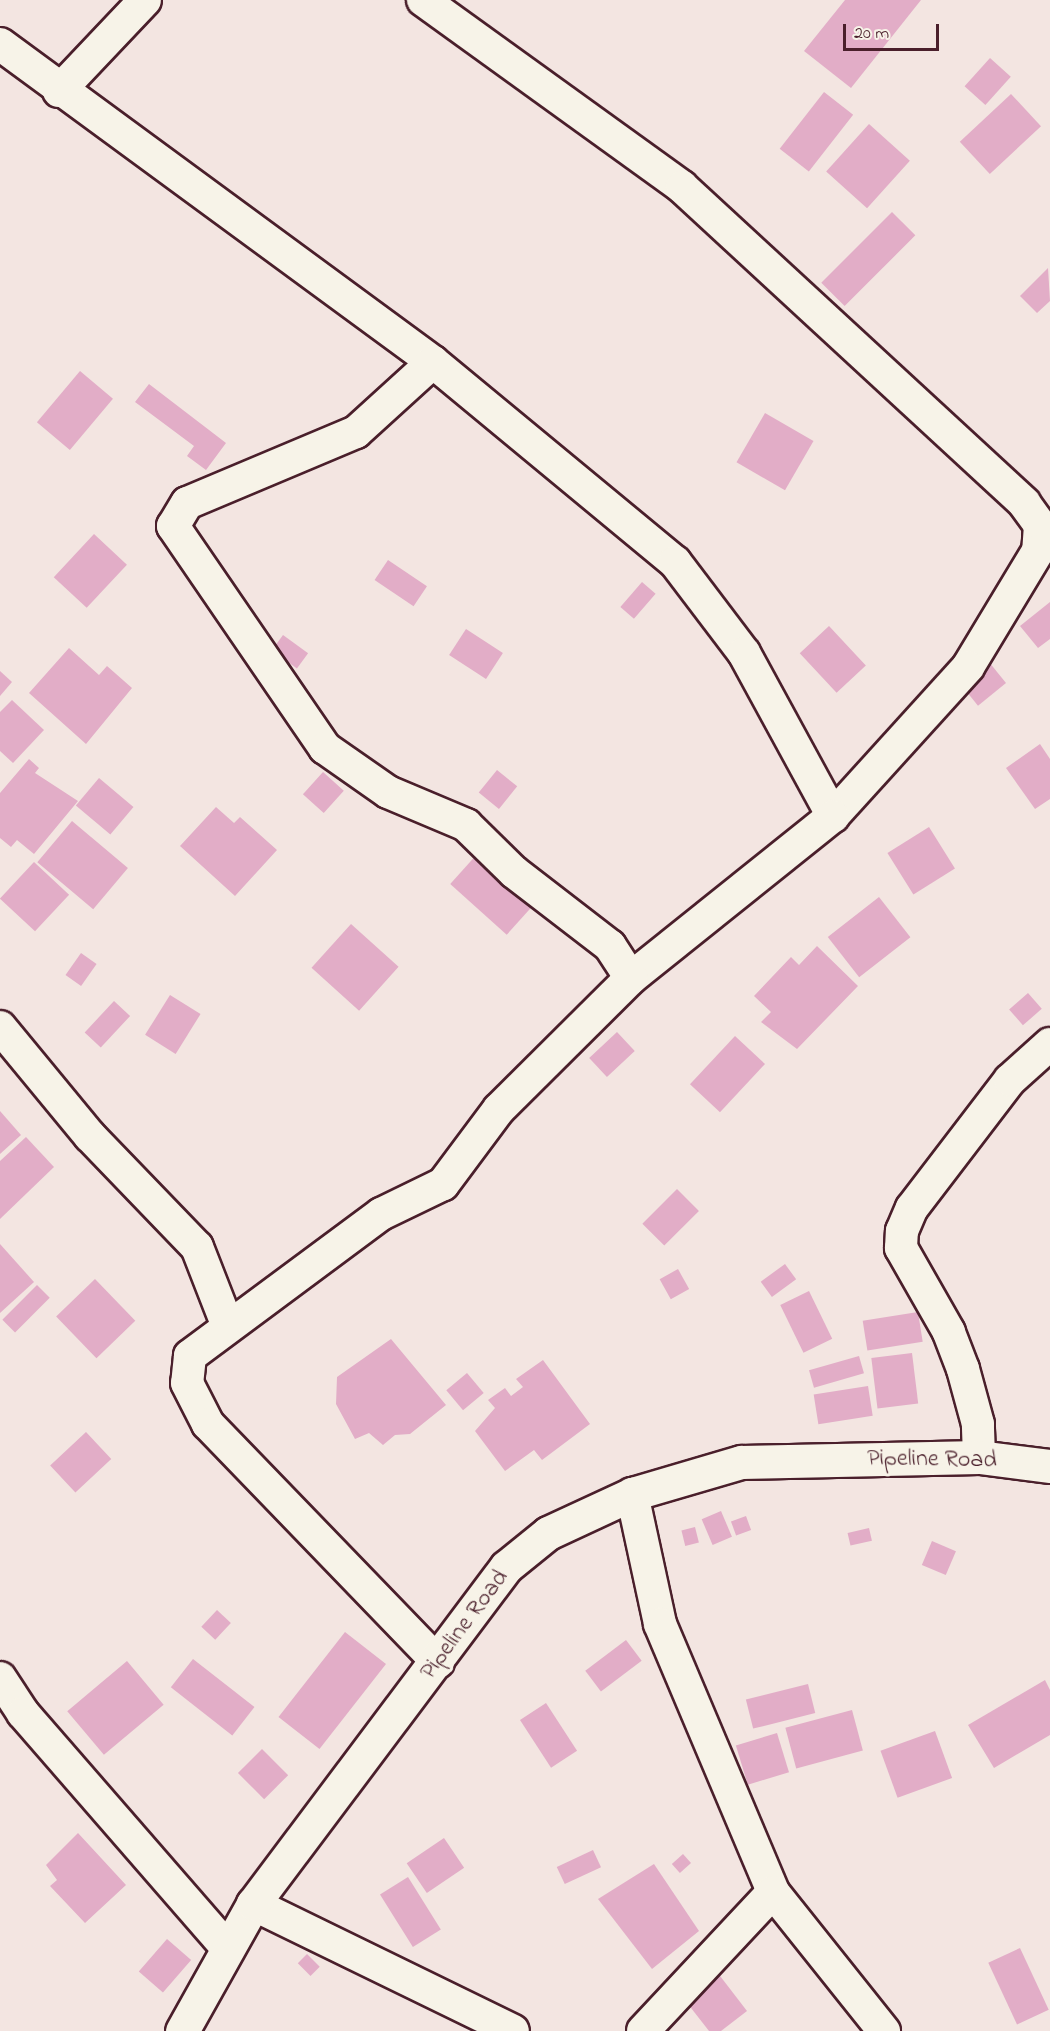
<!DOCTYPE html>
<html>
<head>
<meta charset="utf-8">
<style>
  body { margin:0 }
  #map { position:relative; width:1050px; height:2031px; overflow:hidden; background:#f3e5e1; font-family:"Indie Flower",sans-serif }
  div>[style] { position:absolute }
  .building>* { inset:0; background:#e2adc7; transform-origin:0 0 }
  .roads { filter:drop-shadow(2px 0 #4a1f2b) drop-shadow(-2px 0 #4a1f2b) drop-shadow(0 2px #4a1f2b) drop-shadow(0 -2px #4a1f2b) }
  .street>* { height:32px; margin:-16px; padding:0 16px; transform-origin:16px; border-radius:16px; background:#f7f3e8 }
  .secondary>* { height:33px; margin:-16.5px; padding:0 16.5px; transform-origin:16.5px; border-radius:16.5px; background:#f7f3e8 }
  span { translate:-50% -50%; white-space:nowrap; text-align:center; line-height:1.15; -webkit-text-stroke:6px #f7f3e8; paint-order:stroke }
  .street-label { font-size:24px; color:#4a1f2b }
  .scale { position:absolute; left:843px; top:24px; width:96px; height:27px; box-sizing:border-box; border:3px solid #4a1f2b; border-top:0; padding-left:8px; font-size:18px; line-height:21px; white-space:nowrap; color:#4a1f2b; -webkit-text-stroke:4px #f7f3e8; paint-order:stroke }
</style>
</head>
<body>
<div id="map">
  <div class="building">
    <i style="clip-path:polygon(845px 0,921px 0,851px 88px,804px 51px)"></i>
    <i style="left:990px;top:58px;width:28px;height:38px;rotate:42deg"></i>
    <i style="left:824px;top:92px;width:37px;height:72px;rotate:38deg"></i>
    <i style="left:1011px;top:94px;width:44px;height:70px;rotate:47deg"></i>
    <i style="left:869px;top:124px;width:55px;height:64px;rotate:42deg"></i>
    <i style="left:892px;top:212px;width:33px;height:100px;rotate:45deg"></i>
    <i style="clip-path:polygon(1048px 268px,1050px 301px,1037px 313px,1020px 296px)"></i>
    <i style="left:80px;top:371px;width:43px;height:67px;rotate:40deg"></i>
    <i style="clip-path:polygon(149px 384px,226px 443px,206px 470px,187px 456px,194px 446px,135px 402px)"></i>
    <i style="left:765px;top:413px;width:56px;height:57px;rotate:30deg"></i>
    <i style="left:94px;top:534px;width:45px;height:59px;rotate:43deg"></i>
    <i style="left:388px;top:560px;width:47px;height:24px;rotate:34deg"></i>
    <i style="left:642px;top:582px;width:18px;height:33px;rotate:41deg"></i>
    <i style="clip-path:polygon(1050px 602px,1050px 639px,1038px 648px,1020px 626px)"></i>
    <i style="left:829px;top:626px;width:54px;height:40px;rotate:47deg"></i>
    <i style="left:466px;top:629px;width:44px;height:31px;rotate:33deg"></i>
    <i style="left:283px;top:635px;width:31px;height:19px;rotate:36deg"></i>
    <i style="clip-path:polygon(69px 648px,99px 675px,107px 666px,132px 688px,86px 744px,29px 693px)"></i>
    <i style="left:989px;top:662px;width:27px;height:36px;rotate:51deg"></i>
    <i style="clip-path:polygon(0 671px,12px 682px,0 696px)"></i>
    <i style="clip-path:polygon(12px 700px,44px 730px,13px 763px,0 751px,0 712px)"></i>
    <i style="clip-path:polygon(1040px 744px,1050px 759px,1050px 799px,1035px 809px,1006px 768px)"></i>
    <i style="clip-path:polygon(29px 759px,39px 768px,35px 773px,78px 801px,34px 854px,17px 840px,11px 847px,0 838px,0 793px)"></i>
    <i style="left:497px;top:770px;width:26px;height:29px;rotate:39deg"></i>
    <i style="left:323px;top:772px;width:28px;height:30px;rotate:42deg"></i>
    <i style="left:99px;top:778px;width:45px;height:36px;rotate:40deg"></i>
    <i style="clip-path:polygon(216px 807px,234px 823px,240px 817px,277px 850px,235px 896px,180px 846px)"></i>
    <i style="left:72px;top:821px;width:73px;height:54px;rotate:40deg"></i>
    <i style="left:929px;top:827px;width:49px;height:49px;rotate:58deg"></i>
    <i style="left:479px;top:852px;width:76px;height:43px;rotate:42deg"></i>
    <i style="left:34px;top:862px;width:48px;height:50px;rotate:43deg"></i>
    <i style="left:879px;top:897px;width:51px;height:65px;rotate:52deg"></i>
    <i style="left:351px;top:924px;width:64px;height:59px;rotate:42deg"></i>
    <i style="clip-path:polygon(817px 946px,858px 986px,797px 1049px,761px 1022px,771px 1012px,754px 996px,791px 957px,799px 965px)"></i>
    <i style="left:81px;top:953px;width:19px;height:27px;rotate:35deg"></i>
    <i style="left:1028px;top:993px;width:21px;height:25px;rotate:49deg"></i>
    <i style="left:170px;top:995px;width:36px;height:47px;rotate:32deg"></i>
    <i style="left:114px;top:1001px;width:22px;height:43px;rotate:43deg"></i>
    <i style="left:617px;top:1032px;width:26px;height:38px;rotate:47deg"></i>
    <i style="left:735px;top:1036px;width:41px;height:66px;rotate:43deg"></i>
    <i style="clip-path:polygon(0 1111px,21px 1135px,0 1154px)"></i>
    <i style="clip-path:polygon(26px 1137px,54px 1167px,0 1219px,0 1161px)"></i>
    <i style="left:677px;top:1189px;width:31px;height:49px;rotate:45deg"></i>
    <i style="clip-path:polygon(0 1244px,34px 1282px,0 1313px)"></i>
    <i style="left:785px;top:1264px;width:19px;height:30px;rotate:54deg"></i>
    <i style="left:678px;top:1269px;width:23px;height:21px;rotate:61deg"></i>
    <i style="left:95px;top:1279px;width:58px;height:54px;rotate:46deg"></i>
    <i style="left:37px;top:1285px;width:18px;height:49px;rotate:45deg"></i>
    <i style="left:809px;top:1291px;width:53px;height:32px;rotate:64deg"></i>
    <i style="left:918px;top:1312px;width:30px;height:56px;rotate:81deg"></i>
    <i style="clip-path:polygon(391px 1339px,446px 1405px,410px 1434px,395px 1435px,383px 1445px,369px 1433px,355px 1439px,336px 1404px,337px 1377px)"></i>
    <i style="left:912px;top:1353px;width:51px;height:41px;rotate:83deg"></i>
    <i style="left:859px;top:1356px;width:18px;height:52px;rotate:74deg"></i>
    <i style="clip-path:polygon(543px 1360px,590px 1424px,542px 1460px,534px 1450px,505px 1471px,475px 1431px,495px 1408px,488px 1400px,505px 1388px,511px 1396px,523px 1387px,516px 1379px)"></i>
    <i style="left:467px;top:1373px;width:26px;height:27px;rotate:50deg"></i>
    <i style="left:868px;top:1386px;width:30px;height:55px;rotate:81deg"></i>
    <i style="left:86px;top:1432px;width:37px;height:49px;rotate:47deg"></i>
    <i style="left:721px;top:1511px;width:28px;height:21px;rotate:67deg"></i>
    <i style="left:746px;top:1516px;width:15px;height:16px;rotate:70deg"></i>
    <i style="left:695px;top:1527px;width:16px;height:14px;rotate:76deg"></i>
    <i style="left:869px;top:1528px;width:13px;height:22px;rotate:77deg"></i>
    <i style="left:932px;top:1541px;width:26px;height:26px;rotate:23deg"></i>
    <i style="left:217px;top:1610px;width:19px;height:23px;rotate:43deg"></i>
    <i style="left:345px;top:1632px;width:52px;height:108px;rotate:38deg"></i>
    <i style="left:626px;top:1640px;width:26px;height:51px;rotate:53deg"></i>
    <i style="left:193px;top:1659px;width:78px;height:36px;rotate:38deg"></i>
    <i style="left:127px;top:1661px;width:57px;height:78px;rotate:50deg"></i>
    <i style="clip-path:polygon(1045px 1680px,1050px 1690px,1050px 1735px,994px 1768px,968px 1725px)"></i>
    <i style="left:808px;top:1684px;width:30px;height:64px;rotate:76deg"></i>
    <i style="left:546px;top:1703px;width:57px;height:31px;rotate:57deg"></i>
    <i style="left:852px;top:1710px;width:42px;height:69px;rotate:75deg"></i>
    <i style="left:935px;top:1731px;width:50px;height:58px;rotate:70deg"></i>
    <i style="left:777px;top:1733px;width:41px;height:43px;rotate:73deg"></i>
    <i style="left:262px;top:1749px;width:37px;height:34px;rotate:45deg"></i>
    <i style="clip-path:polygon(78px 1833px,126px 1885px,85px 1923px,50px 1886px,57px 1880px,46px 1865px)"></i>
    <i style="left:444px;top:1838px;width:36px;height:45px;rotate:56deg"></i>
    <i style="left:593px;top:1850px;width:19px;height:40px;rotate:65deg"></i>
    <i style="left:683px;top:1854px;width:12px;height:15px;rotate:48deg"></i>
    <i style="clip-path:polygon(654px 1864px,699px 1931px,652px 1969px,598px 1899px)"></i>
    <i style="left:408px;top:1877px;width:62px;height:33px;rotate:58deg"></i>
    <i style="left:167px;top:1939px;width:32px;height:43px;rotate:41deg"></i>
    <i style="left:1020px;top:1948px;width:68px;height:35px;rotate:65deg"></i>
    <i style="left:307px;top:1954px;width:18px;height:13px;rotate:45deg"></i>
    <i style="clip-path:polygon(717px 1972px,747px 2011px,721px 2031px,709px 2031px,684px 1999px)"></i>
  </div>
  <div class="roads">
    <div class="street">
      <i style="left:423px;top:0;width:319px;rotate:35.8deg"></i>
      <i style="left:682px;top:187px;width:466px;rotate:42.7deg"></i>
      <i style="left:1024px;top:503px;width:27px;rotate:54deg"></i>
      <i style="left:1040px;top:525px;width:26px;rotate:94deg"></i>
      <i style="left:1038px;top:551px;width:135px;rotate:121.1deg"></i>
      <i style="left:968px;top:667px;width:201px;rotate:132.2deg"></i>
      <i style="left:0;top:44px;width:537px;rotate:36.29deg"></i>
      <i style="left:433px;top:362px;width:314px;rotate:39.6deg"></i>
      <i style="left:675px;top:562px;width:114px;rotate:52.8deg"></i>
      <i style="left:744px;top:653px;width:186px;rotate:61.4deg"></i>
      <i style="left:833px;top:816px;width:259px;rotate:141.3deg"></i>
      <i style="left:631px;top:978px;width:186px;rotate:135.2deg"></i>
      <i style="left:499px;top:1109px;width:94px;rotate:126.7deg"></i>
      <i style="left:443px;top:1184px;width:69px;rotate:154.2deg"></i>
      <i style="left:381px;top:1214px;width:238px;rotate:143.4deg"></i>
      <i style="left:190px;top:1356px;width:27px;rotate:96deg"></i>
      <i style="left:187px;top:1383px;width:46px;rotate:62.9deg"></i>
      <i style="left:208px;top:1424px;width:331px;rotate:46deg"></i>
      <i style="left:59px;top:91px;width:125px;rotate:-46.6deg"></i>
      <i style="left:433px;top:362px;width:104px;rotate:137.7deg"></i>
      <i style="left:356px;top:432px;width:183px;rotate:157.2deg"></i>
      <i style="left:187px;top:503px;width:27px;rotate:121deg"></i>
      <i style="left:173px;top:526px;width:269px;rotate:55.6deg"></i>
      <i style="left:325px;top:748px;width:77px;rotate:34.9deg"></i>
      <i style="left:388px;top:792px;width:85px;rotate:22.9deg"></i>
      <i style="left:466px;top:825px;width:67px;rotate:44.4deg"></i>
      <i style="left:514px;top:872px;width:121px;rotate:37.6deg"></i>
      <i style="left:610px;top:946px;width:38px;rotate:57deg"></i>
      <i style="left:0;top:1027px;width:141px;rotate:50.5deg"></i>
      <i style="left:90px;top:1136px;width:154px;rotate:46.1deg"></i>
      <i style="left:197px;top:1247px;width:83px;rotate:68.7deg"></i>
      <i style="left:979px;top:1457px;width:33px;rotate:-92deg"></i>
      <i style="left:978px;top:1424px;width:57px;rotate:-105.3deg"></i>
      <i style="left:963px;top:1369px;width:40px;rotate:-111deg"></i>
      <i style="left:949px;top:1332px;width:97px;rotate:-119.7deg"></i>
      <i style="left:901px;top:1248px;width:17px;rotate:-87deg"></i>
      <i style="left:902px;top:1231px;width:25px;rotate:-67deg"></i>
      <i style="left:912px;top:1208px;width:161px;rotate:-52.6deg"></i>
      <i style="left:1010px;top:1080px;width:54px;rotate:-42deg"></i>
      <i style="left:632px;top:1494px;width:133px;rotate:77.8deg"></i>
      <i style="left:660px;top:1624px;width:291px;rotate:67.1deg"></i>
      <i style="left:773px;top:1892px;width:178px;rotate:51.4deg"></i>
      <i style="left:0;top:1678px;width:42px;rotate:56.7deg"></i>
      <i style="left:23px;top:1713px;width:308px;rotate:49deg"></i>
      <i style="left:253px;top:1904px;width:289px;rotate:26deg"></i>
      <i style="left:643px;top:2031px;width:190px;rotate:-46.9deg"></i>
    </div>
    <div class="secondary">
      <i style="left:182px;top:2031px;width:145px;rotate:-60.8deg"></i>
      <i style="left:253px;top:1904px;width:421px;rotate:-53.1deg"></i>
      <i style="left:506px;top:1567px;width:54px;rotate:-39deg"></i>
      <i style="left:548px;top:1533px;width:93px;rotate:-24.9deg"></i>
      <i style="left:632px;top:1494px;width:114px;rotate:-16.4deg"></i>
      <i style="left:741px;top:1462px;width:238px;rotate:-1.2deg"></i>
      <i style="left:979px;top:1457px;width:72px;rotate:7.2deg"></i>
    </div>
  </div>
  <div class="street-label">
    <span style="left:932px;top:1460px;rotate:1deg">Pipeline Road</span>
    <span style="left:465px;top:1625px;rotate:-53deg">Pipeline Road</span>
  </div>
  <div class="scale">20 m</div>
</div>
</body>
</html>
